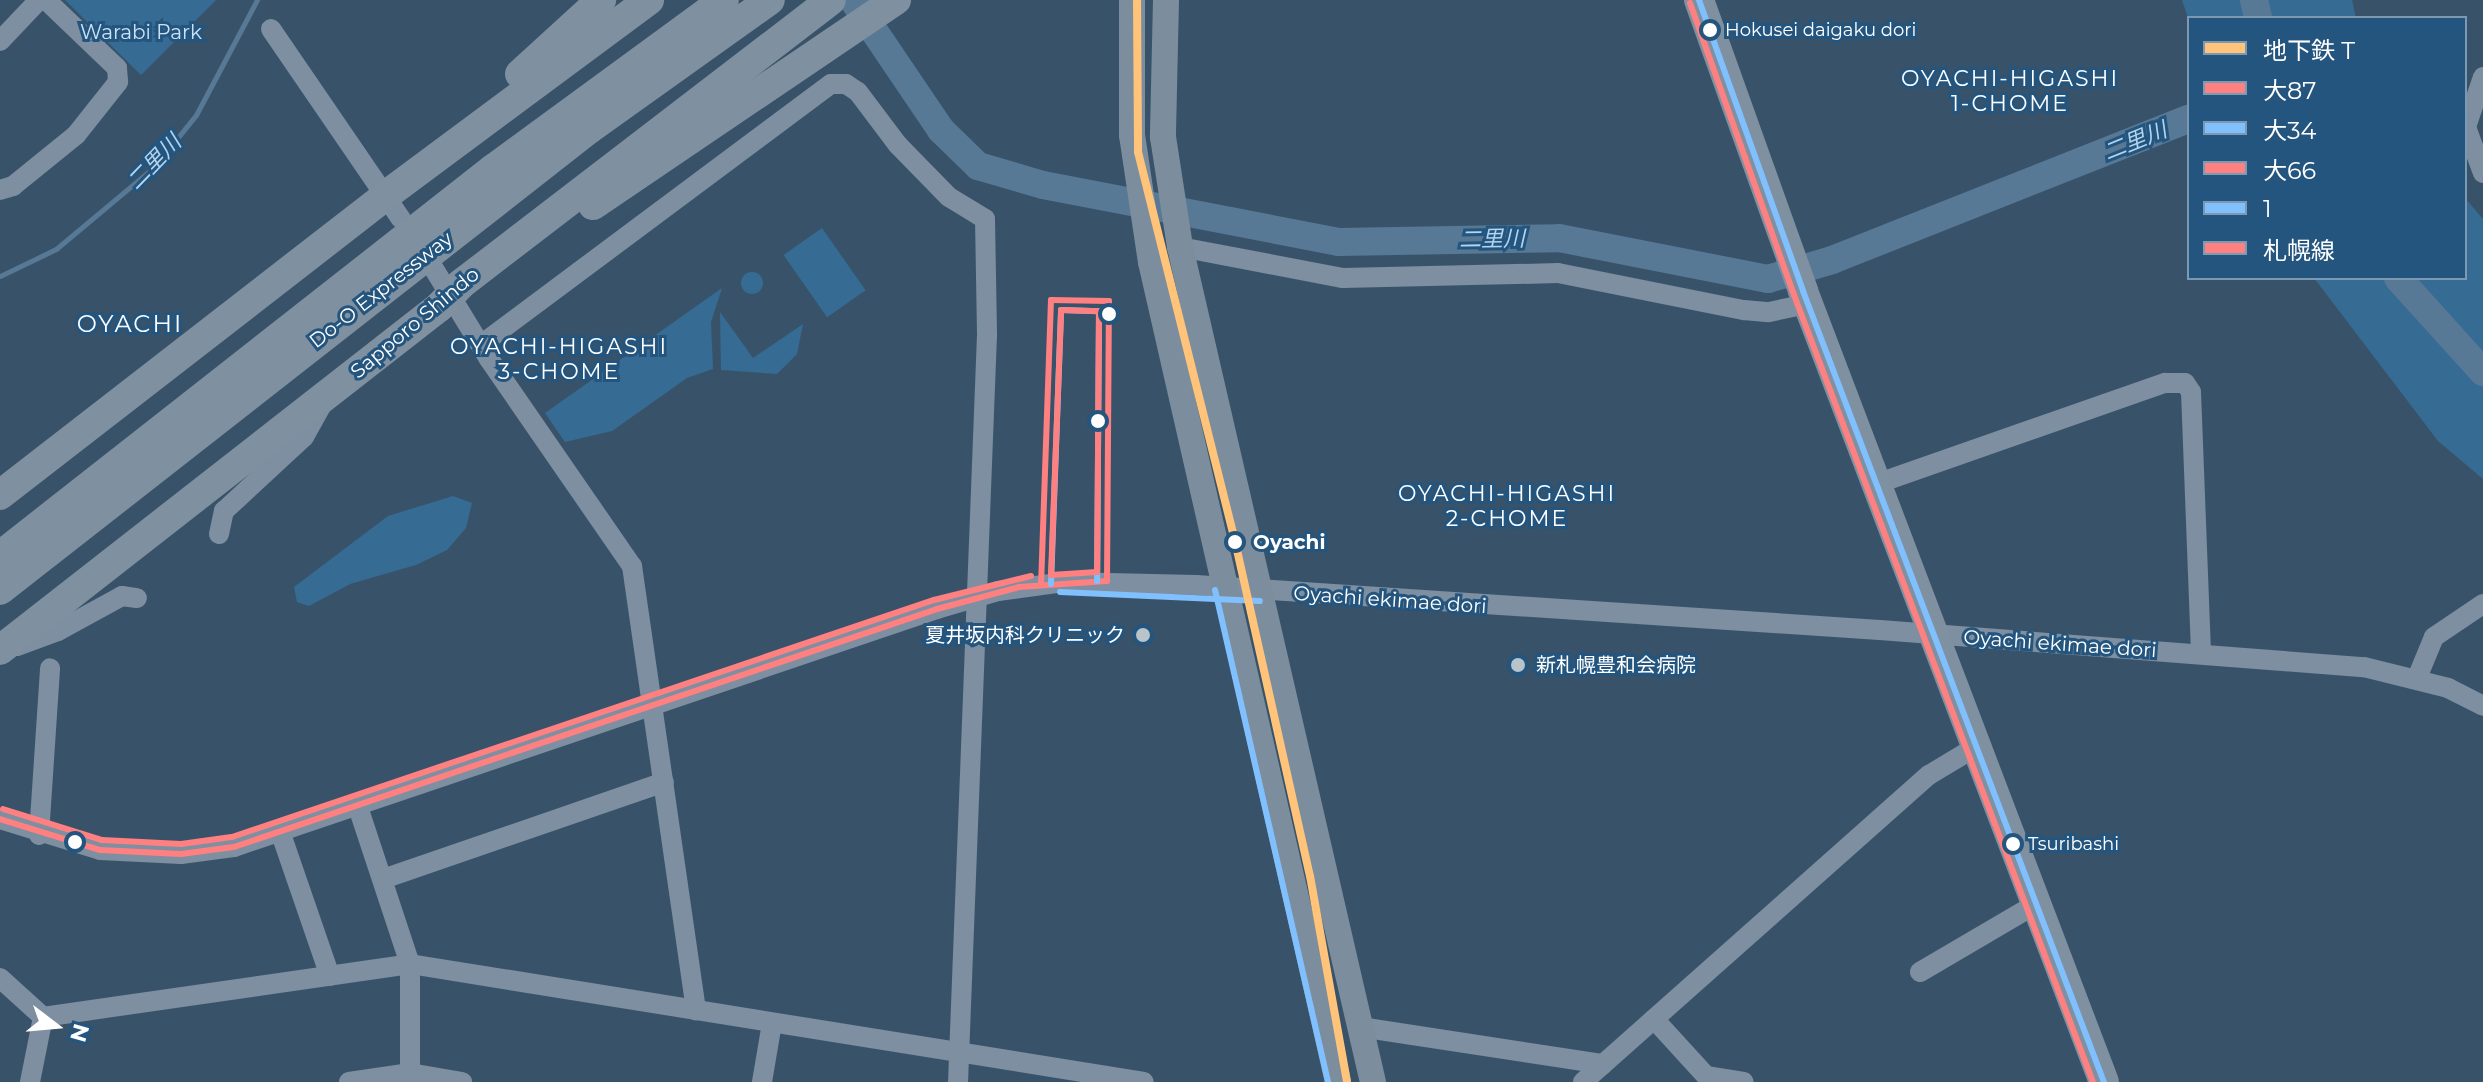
<!DOCTYPE html>
<html>
<head>
<meta charset="utf-8">
<style>
  body { margin:0 }
  #map { position:relative; width:2483px; height:1082px; overflow:hidden; background:#385369; font-family:Montserrat,"Noto Sans JP",sans-serif }
  div>[style] { position:absolute }
  .green>* { inset:0; background:#366b94; transform-origin:0 0 }
  .round { border-radius:50% }
  .stream>* { height:5px; margin:-2.5px; padding:0 2.5px; transform-origin:2.5px; border-radius:2.5px; background:#577996 }
  .river>* { height:28px; margin:-14px; padding:0 14px; transform-origin:14px; border-radius:14px; background:#577996 }
  .minor>* { height:20px; margin:-10px; padding:0 10px; transform-origin:10px; border-radius:10px; background:#7d8fa0 }
  .major>* { height:26px; margin:-13px; padding:0 13px; transform-origin:13px; border-radius:13px; background:#7c8e9e }
  .highway>* { height:30px; margin:-15px; padding:0 15px; transform-origin:15px; border-radius:15px; background:#7f90a0 }
  .bus-1>* { height:6px; margin:-3px; padding:0 3px; transform-origin:3px; border-radius:3px; background:#ff8080 }
  .bus-2>* { height:6px; margin:-3px; padding:0 3px; transform-origin:3px; border-radius:3px; background:#80c0ff }
  .bus-3>* { height:6px; margin:-3px; padding:0 3px; transform-origin:3px; border-radius:3px; background:#ff8080 }
  .bus-4>* { height:6px; margin:-3px; padding:0 3px; transform-origin:3px; border-radius:3px; background:#80c0ff }
  .bus-5>* { height:6px; margin:-3px; padding:0 3px; transform-origin:3px; border-radius:3px; background:#ff8080 }
  .metro-1>* { height:8px; margin:-4px; padding:0 4px; transform-origin:4px; border-radius:4px; background:#ffc37a }
  .dots>* { width:22px; height:22px; translate:-50% -50%; box-sizing:border-box; border:4px solid #23557e; border-radius:50% }
  span { translate:-50% -50%; white-space:nowrap; text-align:center; line-height:1.15; -webkit-text-stroke:6px #23557e; paint-order:stroke }
  .bus-label { font-size:18px; color:#fff }
  .left { translate:0 -50%; text-align:left }
  .park-label { font-size:20px; color:#cbe2f5 }
  .street-label { font-size:20px; color:#fff }
  .stop-label { font-size:20px; color:#fff; font-weight:700 }
  .poi-label { font-size:20px; color:#fff }
  .right { translate:-100% -50%; text-align:right }
  .neighbourhood-label { font-size:22px; color:#fff; letter-spacing:2px }
  .water-label { font-size:22px; color:#b3d4ee; font-style:italic }
  .quarter-label { font-size:24px; color:#fff; letter-spacing:2px }
  .legend { position:absolute; left:2187px; top:16px; width:280px; height:264px; box-sizing:border-box; background:#23557e; border:2px solid #7b99b2; margin:0; padding:10px 14px; list-style:none; font-size:24px; color:#fff }
  .legend li { display:flex; align-items:center; gap:16px; height:40px }
  .legend b { width:40px; border:2px solid #7b99b2 }
  .north { position:absolute; left:16px; top:986px; width:80px; height:80px; -webkit-text-stroke:6px #23557e; paint-order:stroke; rotate:106deg; font-size:22px; font-weight:700; line-height:32px; text-align:center; color:#fff }
  .north::after { content:''; display:block; margin:auto; width:28px; height:36px; background:#fff; clip-path:polygon(50% 0,100% 100%,50% 72%,0 100%) }
</style>
</head>
<body>
<div id="map">
  <div class="green">
    <i style="clip-path:polygon(65px 0,216px 0,141px 75px)"></i>
    <i style="clip-path:polygon(2182px 0,2352px 0,2356px 18px,2189px 21px)"></i>
    <i style="clip-path:polygon(2465px 198px,2483px 219px,2483px 479px,2438px 441px,2314px 278px,2465px 278px)"></i>
    <i style="left:822px;top:228px;width:76px;height:47px;rotate:55deg"></i>
    <i class="round" style="left:741px;top:272px;width:22px;height:22px"></i>
    <i style="clip-path:polygon(722px 288px,711px 322px,713px 369px,687px 378px,612px 431px,565px 442px,545px 413px)"></i>
    <i style="clip-path:polygon(720px 312px,753px 358px,803px 324px,797px 354px,777px 374px,721px 370px)"></i>
    <i style="clip-path:polygon(453px 496px,472px 503px,466px 528px,447px 550px,416px 565px,350px 584px,309px 606px,297px 602px,294px 587px,388px 516px)"></i>
  </div>
  <div class="stream">
    <i style="left:0;top:276px;width:62px;rotate:-25.7deg"></i>
    <i style="left:56px;top:249px;width:128px;rotate:-39.9deg"></i>
    <i style="left:154px;top:167px;width:67px;rotate:-51.1deg"></i>
    <i style="left:196px;top:115px;width:130px;rotate:-62.1deg"></i>
  </div>
  <div class="river">
    <i style="left:853px;top:0;width:157px;rotate:55.9deg"></i>
    <i style="left:941px;top:130px;width:52px;rotate:44.2deg"></i>
    <i style="left:978px;top:166px;width:68px;rotate:16.3deg"></i>
    <i style="left:1043px;top:185px;width:301px;rotate:10.9deg"></i>
    <i style="left:1339px;top:242px;width:220px;rotate:-1deg"></i>
    <i style="left:1559px;top:238px;width:213px;rotate:11.1deg"></i>
    <i style="left:1768px;top:279px;width:67px;rotate:-16.5deg"></i>
    <i style="left:1832px;top:260px;width:384px;rotate:-21.6deg"></i>
    <i style="left:2254px;top:0;width:18px;rotate:77deg"></i>
    <i style="left:2398px;top:278px;width:127px;rotate:47.9deg"></i>
  </div>
  <div class="minor">
    <i style="left:271px;top:29px;width:230px;rotate:55.6deg"></i>
    <i style="left:0;top:41px;width:57px;rotate:-46.4deg"></i>
    <i style="left:2483px;top:77px;width:53px;rotate:108.8deg"></i>
    <i style="left:2466px;top:127px;width:49px;rotate:69.7deg"></i>
    <i style="left:0;top:190px;width:14px;rotate:-17deg"></i>
    <i style="left:13px;top:186px;width:81px;rotate:-39deg"></i>
    <i style="left:76px;top:135px;width:68px;rotate:-51.6deg"></i>
    <i style="left:118px;top:82px;width:14px;rotate:-94deg"></i>
    <i style="left:117px;top:68px;width:98px;rotate:-136.2deg"></i>
    <i style="left:1180px;top:247px;width:166px;rotate:10.8deg"></i>
    <i style="left:1343px;top:278px;width:215px;rotate:-1.3deg"></i>
    <i style="left:1558px;top:273px;width:190px;rotate:11.3deg"></i>
    <i style="left:1744px;top:310px;width:25px;rotate:5deg"></i>
    <i style="left:1769px;top:312px;width:40px;rotate:-12deg"></i>
    <i style="left:434px;top:269px;width:105px;rotate:58.6deg"></i>
    <i style="left:489px;top:359px;width:252px;rotate:55.4deg"></i>
    <i style="left:632px;top:566px;width:449px;rotate:81.8deg"></i>
    <i style="left:482px;top:344px;width:435px;rotate:-36.7deg"></i>
    <i style="left:831px;top:84px;width:15px"></i>
    <i style="left:846px;top:84px;width:14px;rotate:34deg"></i>
    <i style="left:858px;top:92px;width:66px;rotate:53deg"></i>
    <i style="left:898px;top:145px;width:73px;rotate:45.6deg"></i>
    <i style="left:949px;top:197px;width:42px;rotate:31.4deg"></i>
    <i style="left:985px;top:219px;width:116px;rotate:89deg"></i>
    <i style="left:987px;top:335px;width:748px;rotate:92.22deg"></i>
    <i style="left:1876px;top:484px;width:306px;rotate:-19.3deg"></i>
    <i style="left:2165px;top:383px;width:20px"></i>
    <i style="left:2185px;top:383px;width:11px;rotate:56deg"></i>
    <i style="left:2191px;top:392px;width:262px;rotate:87.8deg"></i>
    <i style="left:219px;top:534px;width:24px;rotate:-78deg"></i>
    <i style="left:224px;top:511px;width:109px;rotate:-42.8deg"></i>
    <i style="left:304px;top:437px;width:35px;rotate:-61deg"></i>
    <i style="left:17px;top:646px;width:44px;rotate:-20.1deg"></i>
    <i style="left:58px;top:631px;width:73px;rotate:-28.7deg"></i>
    <i style="left:122px;top:596px;width:15px;rotate:8deg"></i>
    <i style="left:2417px;top:678px;width:44px;rotate:-67.5deg"></i>
    <i style="left:2434px;top:637px;width:59px;rotate:-34deg"></i>
    <i style="left:358px;top:807px;width:165px;rotate:71.7deg"></i>
    <i style="left:410px;top:964px;width:109px;rotate:90deg"></i>
    <i style="left:0;top:819px;width:105px;rotate:17.2deg"></i>
    <i style="left:100px;top:850px;width:81px;rotate:2.8deg"></i>
    <i style="left:181px;top:854px;width:53px;rotate:-7.5deg"></i>
    <i style="left:234px;top:847px;width:742px;rotate:-18.7deg"></i>
    <i style="left:937px;top:609px;width:64px;rotate:-16.4deg"></i>
    <i style="left:998px;top:591px;width:68px;rotate:-7.7deg"></i>
    <i style="left:1065px;top:582px;width:131px;rotate:1.3deg"></i>
    <i style="left:1196px;top:585px;width:685px;rotate:3.76deg"></i>
    <i style="left:1880px;top:630px;width:485px;rotate:4.4deg"></i>
    <i style="left:2364px;top:667px;width:87px;rotate:14deg"></i>
    <i style="left:2448px;top:688px;width:39px;rotate:27deg"></i>
    <i style="left:281px;top:834px;width:150px;rotate:71deg"></i>
    <i style="left:39px;top:835px;width:167px;rotate:-86.2deg"></i>
    <i style="left:383px;top:879px;width:297px;rotate:-19deg"></i>
    <i style="left:1920px;top:972px;width:134px;rotate:-30.4deg"></i>
    <i style="left:0;top:978px;width:58px;rotate:42.2deg"></i>
    <i style="left:43px;top:1017px;width:371px;rotate:-8.2deg"></i>
    <i style="left:410px;top:964px;width:743px;rotate:9.13deg"></i>
    <i style="left:1654px;top:1019px;width:77px;rotate:47.6deg"></i>
    <i style="left:1706px;top:1076px;width:38px;rotate:9deg"></i>
    <i style="left:1360px;top:1027px;width:246px;rotate:8.7deg"></i>
    <i style="left:30px;top:1082px;width:66px;rotate:-78.7deg"></i>
    <i style="left:349px;top:1082px;width:62px;rotate:-8.4deg"></i>
    <i style="left:410px;top:1073px;width:53px;rotate:9.8deg"></i>
    <i style="left:762px;top:1082px;width:60px;rotate:-80.4deg"></i>
    <i style="left:1583px;top:1082px;width:463px;rotate:-41.6deg"></i>
    <i style="left:1929px;top:775px;width:58px;rotate:-31deg"></i>
  </div>
  <div class="major">
    <i style="left:1132px;top:0;width:135px;rotate:90deg"></i>
    <i style="left:1132px;top:135px;width:128px;rotate:81.5deg"></i>
    <i style="left:1151px;top:262px;width:841px;rotate:77.15deg"></i>
    <i style="left:1166px;top:0;width:137px;rotate:91.3deg"></i>
    <i style="left:1163px;top:137px;width:111px;rotate:81.2deg"></i>
    <i style="left:1180px;top:247px;width:857px;rotate:76.99deg"></i>
  </div>
  <div class="highway">
    <i style="left:1699px;top:0;width:309px;rotate:70.3deg"></i>
    <i style="left:1803px;top:291px;width:846px;rotate:69.17deg"></i>
    <i style="left:520px;top:74px;width:110px;rotate:-42.4deg"></i>
    <i style="left:593px;top:205px;width:366px;rotate:-34.1deg"></i>
    <i style="left:0;top:495px;width:487px;rotate:-37.8deg"></i>
    <i style="left:385px;top:196px;width:329px;rotate:-36.6deg"></i>
    <i style="left:0;top:556px;width:627px;rotate:-38.13deg"></i>
    <i style="left:493px;top:169px;width:286px;rotate:-36.2deg"></i>
    <i style="left:0;top:590px;width:748px;rotate:-38.05deg"></i>
    <i style="left:589px;top:129px;width:222px;rotate:-35.5deg"></i>
    <i style="left:0;top:650px;width:557px;rotate:-38deg"></i>
    <i style="left:439px;top:307px;width:32px;rotate:-46deg"></i>
    <i style="left:461px;top:284px;width:466px;rotate:-37.5deg"></i>
  </div>
  <div class="bus-1">
    <i style="left:0;top:819px;width:105px;rotate:17.2deg"></i>
    <i style="left:100px;top:850px;width:81px;rotate:2.8deg"></i>
    <i style="left:181px;top:854px;width:53px;rotate:-7.5deg"></i>
    <i style="left:234px;top:847px;width:742px;rotate:-18.7deg"></i>
    <i style="left:937px;top:609px;width:85px;rotate:-15deg"></i>
    <i style="left:1019px;top:587px;width:88px;rotate:-3.9deg"></i>
    <i style="left:1107px;top:581px;width:280px;rotate:-89.6deg"></i>
    <i style="left:1109px;top:301px;width:58px;rotate:-179deg"></i>
    <i style="left:1051px;top:300px;width:284px;rotate:92deg"></i>
  </div>
  <div class="bus-2">
    <i style="left:1051px;top:584px;width:274px;rotate:-87.9deg"></i>
    <i style="left:1061px;top:310px;width:38px;rotate:2deg"></i>
    <i style="left:1099px;top:311px;width:270px;rotate:90.4deg"></i>
    <i style="left:1215px;top:590px;width:505px;rotate:77.06deg"></i>
    <i style="left:1060px;top:592px;width:200px;rotate:2.6deg"></i>
  </div>
  <div class="bus-3">
    <i style="left:1061px;top:310px;width:38px;rotate:2deg"></i>
    <i style="left:1099px;top:311px;width:261px;rotate:90.4deg"></i>
    <i style="left:1097px;top:572px;width:46px;rotate:176.3deg"></i>
    <i style="left:1051px;top:575px;width:265px;rotate:-87.8deg"></i>
    <i style="left:3px;top:809px;width:104px;rotate:17.4deg"></i>
    <i style="left:102px;top:840px;width:79px;rotate:2.9deg"></i>
    <i style="left:181px;top:844px;width:51px;rotate:-7.8deg"></i>
    <i style="left:232px;top:837px;width:741px;rotate:-18.66deg"></i>
    <i style="left:934px;top:600px;width:100px;rotate:-13.9deg"></i>
  </div>
  <div class="bus-4">
    <i style="left:1699px;top:0;width:309px;rotate:70.3deg"></i>
    <i style="left:1803px;top:291px;width:846px;rotate:69.17deg"></i>
  </div>
  <div class="bus-5">
    <i style="left:1690px;top:3px;width:310px;rotate:70.4deg"></i>
    <i style="left:1794px;top:295px;width:842px;rotate:69.2deg"></i>
  </div>
  <div class="metro-1">
    <i style="left:1137px;top:0;width:152px;rotate:89.6deg"></i>
    <i style="left:1138px;top:152px;width:401px;rotate:76deg"></i>
    <i style="left:1235px;top:541px;width:343px;rotate:77.4deg"></i>
    <i style="left:1310px;top:876px;width:209px;rotate:79.8deg"></i>
  </div>
  <div class="dots">
    <i style="left:1710px;top:30px;background:#fff"></i>
    <i style="left:1109px;top:314px;background:#fff"></i>
    <i style="left:1098px;top:421px;background:#fff"></i>
    <i style="left:1235px;top:542px;background:#fff"></i>
    <i style="left:1143px;top:635px;background:#b9c3ca"></i>
    <i style="left:1518px;top:665px;background:#b9c3ca"></i>
    <i style="left:75px;top:842px;background:#fff"></i>
    <i style="left:2013px;top:844px;background:#fff"></i>
  </div>
  <div class="bus-label">
    <span class="left" style="left:1725px;top:30px">Hokusei daigaku dori</span>
    <span class="left" style="left:2028px;top:844px">Tsuribashi</span>
  </div>
  <div class="park-label">
    <span style="left:141px;top:32px">Warabi Park</span>
  </div>
  <div class="street-label">
    <span style="left:381px;top:290px;rotate:-38deg">Do-O Expressway</span>
    <span style="left:415px;top:323px;rotate:-40deg">Sapporo Shindo</span>
    <span style="left:1390px;top:600px;rotate:4deg">Oyachi ekimae dori</span>
    <span style="left:2060px;top:644px;rotate:4deg">Oyachi ekimae dori</span>
  </div>
  <div class="stop-label">
    <span class="left" style="left:1253px;top:542px">Oyachi</span>
  </div>
  <div class="poi-label">
    <span class="right" style="left:1125px;top:635px">夏井坂内科クリニック</span>
    <span class="left" style="left:1536px;top:665px">新札幌豊和会病院</span>
  </div>
  <div class="neighbourhood-label">
    <span style="left:2010px;top:91px">OYACHI-HIGASHI<br>1-CHOME</span>
    <span style="left:559px;top:359px">OYACHI-HIGASHI<br>3-CHOME</span>
    <span style="left:1507px;top:506px">OYACHI-HIGASHI<br>2-CHOME</span>
  </div>
  <div class="water-label">
    <span style="left:2135px;top:141px;rotate:-22deg">二里川</span>
    <span style="left:154px;top:162px;rotate:-46deg">二里川</span>
    <span style="left:1492px;top:239px;rotate:-1deg">二里川</span>
  </div>
  <div class="quarter-label">
    <span style="left:130px;top:324px">OYACHI</span>
  </div>
  <ul class="legend">
  <li><b style="height:10px;background:#ffc37a"></b>地下鉄 T</li>
  <li><b style="height:10px;background:#ff8080"></b>大87</li>
  <li><b style="height:10px;background:#80c0ff"></b>大34</li>
  <li><b style="height:10px;background:#ff8080"></b>大66</li>
  <li><b style="height:10px;background:#80c0ff"></b>1</li>
  <li><b style="height:10px;background:#ff8080"></b>札幌線</li>
  </ul>
  <div class="north">N</div>
</div>
</body>
</html>
